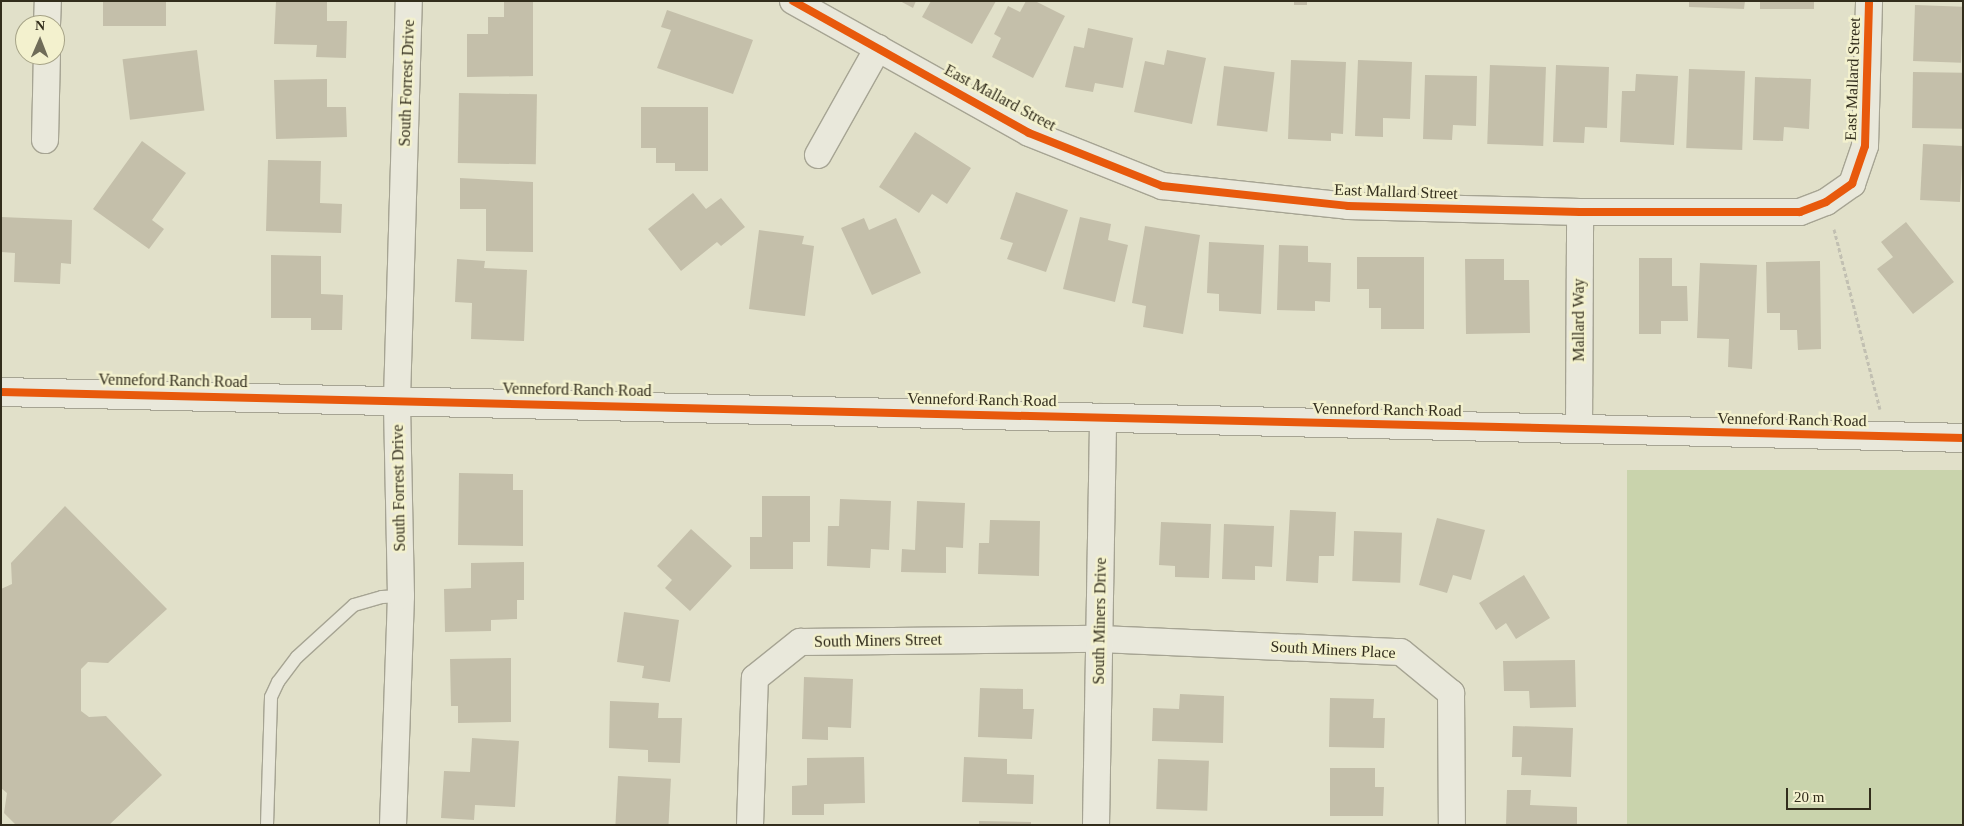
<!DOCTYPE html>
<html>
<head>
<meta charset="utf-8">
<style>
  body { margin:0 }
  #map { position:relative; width:1964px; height:826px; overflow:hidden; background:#e1e0c9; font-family:"Times New Roman",serif }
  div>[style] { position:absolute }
  .green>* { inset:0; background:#c9d3ac; transform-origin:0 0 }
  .building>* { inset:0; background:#c4bfaa; transform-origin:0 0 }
  .path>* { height:3px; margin-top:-1.5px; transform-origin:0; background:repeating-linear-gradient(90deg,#c2c0b2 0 4px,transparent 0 6.5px) }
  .roads { filter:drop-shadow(1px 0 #a6a493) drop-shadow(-1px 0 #a6a493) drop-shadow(0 1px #a6a493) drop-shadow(0 -1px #a6a493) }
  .service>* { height:12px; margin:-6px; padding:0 6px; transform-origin:6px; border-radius:6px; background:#e9e8db }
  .minor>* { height:26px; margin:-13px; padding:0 13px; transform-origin:13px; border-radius:13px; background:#e9e8db }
  .tertiary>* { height:28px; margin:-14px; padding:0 14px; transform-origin:14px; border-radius:14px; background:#e9e8db }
  .cycleway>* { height:8px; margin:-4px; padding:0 4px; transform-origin:4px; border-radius:4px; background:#e8590c }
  span { translate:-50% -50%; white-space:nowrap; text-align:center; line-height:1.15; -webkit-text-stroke:5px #f3f1ce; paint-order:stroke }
  .street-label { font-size:16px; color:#322d1c }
  .frame { position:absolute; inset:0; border:2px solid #322d1c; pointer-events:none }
  .north { position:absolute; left:15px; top:15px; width:50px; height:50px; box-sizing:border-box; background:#f3f1ce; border:1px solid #a6a387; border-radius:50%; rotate:1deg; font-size:14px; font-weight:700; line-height:20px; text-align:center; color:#322d1c }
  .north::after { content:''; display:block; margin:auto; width:18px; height:22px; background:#6f6c59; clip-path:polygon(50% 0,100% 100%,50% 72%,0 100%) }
  .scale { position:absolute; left:1786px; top:788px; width:85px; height:22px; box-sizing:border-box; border:2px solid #322d1c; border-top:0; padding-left:6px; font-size:15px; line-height:18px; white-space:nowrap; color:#322d1c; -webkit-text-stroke:4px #f3f1ce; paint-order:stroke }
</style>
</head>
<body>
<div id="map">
  <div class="green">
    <i style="left:1627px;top:470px;width:336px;height:355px"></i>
  </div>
  <div class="building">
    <i style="left:103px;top:1px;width:63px;height:25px"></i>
    <i style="clip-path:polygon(276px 1px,327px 1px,327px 21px,347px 21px,346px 58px,316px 57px,317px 45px,274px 44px)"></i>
    <i style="clip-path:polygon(900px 1px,916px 1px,913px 8px)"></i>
    <i style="clip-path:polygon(931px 1px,996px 1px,972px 44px,922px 17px)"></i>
    <i style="clip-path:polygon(1026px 1px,1035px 1px,1065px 16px,1033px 78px,992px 57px,1001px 38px,994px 34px,1008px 6px,1020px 12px)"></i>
    <i style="left:1294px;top:1px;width:13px;height:4px"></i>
    <i style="clip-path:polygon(1689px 1px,1745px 1px,1744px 9px,1689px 7px)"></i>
    <i style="left:1760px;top:1px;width:54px;height:8px"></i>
    <i style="clip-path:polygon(504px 2px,533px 2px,533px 76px,467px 77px,467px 34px,488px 34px,488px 17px,504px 17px)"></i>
    <i style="left:1915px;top:5px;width:48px;height:56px;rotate:2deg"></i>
    <i style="clip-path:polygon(667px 10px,753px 40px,733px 94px,657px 68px,671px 30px,661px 27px)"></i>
    <i style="clip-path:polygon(1088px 28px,1133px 38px,1123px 88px,1095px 83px,1093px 92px,1065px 87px,1074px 46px,1084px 48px)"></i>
    <i style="left:197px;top:50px;width:61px;height:75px;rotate:83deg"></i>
    <i style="clip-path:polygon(1167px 50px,1206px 58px,1192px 124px,1134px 112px,1145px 61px,1164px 65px)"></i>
    <i style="clip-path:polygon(1291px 60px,1346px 62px,1343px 134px,1331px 133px,1331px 141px,1288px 139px)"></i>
    <i style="clip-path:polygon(1358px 60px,1412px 62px,1410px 119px,1383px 118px,1383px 137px,1355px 136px)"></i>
    <i style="left:1490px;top:65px;width:56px;height:79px;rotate:2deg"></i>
    <i style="clip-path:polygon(1556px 65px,1609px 67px,1607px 128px,1585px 127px,1584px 143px,1553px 142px)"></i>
    <i style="left:1224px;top:66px;width:51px;height:60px;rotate:7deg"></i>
    <i style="left:1689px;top:69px;width:56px;height:79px;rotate:2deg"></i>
    <i style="left:1913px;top:72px;width:50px;height:56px;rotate:1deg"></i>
    <i style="clip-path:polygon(1636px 74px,1678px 76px,1674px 145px,1620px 142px,1622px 91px,1635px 91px)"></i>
    <i style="clip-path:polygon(1425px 75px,1477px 76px,1476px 126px,1453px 125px,1452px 140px,1423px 139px)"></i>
    <i style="clip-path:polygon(1755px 77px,1811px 79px,1809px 129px,1784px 127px,1783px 141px,1753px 140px)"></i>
    <i style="clip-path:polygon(327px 79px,327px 107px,346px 107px,347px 137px,276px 139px,274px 80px)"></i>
    <i style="left:459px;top:93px;width:78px;height:70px;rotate:1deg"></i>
    <i style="clip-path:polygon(641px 107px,708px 107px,708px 171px,675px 171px,675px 163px,656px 163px,656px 148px,641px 148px)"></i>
    <i style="clip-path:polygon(915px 132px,971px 168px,947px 204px,932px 194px,919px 213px,879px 187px)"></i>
    <i style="clip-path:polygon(142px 141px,186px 173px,152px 220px,164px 229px,149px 249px,93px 209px)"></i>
    <i style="left:1923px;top:144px;width:40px;height:56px;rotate:3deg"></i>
    <i style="clip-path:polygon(268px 160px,321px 161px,320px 203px,342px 204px,341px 233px,266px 231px)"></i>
    <i style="clip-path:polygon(460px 178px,533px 182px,533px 252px,486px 251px,486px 209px,460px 209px)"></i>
    <i style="clip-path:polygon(1016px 192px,1068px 210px,1046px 272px,1007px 259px,1013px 243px,1000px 239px)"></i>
    <i style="clip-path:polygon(693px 193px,706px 209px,721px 198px,745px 227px,721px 246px,717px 242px,681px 271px,648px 229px)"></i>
    <i style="clip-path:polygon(1px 217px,72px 220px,71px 264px,61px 263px,60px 284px,14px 282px,15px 253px,1px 252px)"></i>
    <i style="clip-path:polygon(1080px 217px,1111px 224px,1108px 240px,1128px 245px,1115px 302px,1063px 289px)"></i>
    <i style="clip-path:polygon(864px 218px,869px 230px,896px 218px,921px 273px,872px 295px,841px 228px)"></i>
    <i style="clip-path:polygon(1906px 222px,1954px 282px,1913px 314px,1877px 269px,1893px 257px,1881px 242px)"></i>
    <i style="clip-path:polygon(1145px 226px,1200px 235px,1183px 334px,1143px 327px,1146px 306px,1132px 303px)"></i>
    <i style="clip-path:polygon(759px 230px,804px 236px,802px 244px,814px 246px,805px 316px,749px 309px)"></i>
    <i style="clip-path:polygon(1209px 242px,1264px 245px,1261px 314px,1219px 311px,1219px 294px,1207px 293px)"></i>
    <i style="clip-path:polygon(1279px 245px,1308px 246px,1308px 262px,1331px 263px,1330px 302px,1315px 301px,1315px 311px,1277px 310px)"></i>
    <i style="clip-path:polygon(271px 255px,321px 256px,321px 294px,343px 295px,342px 330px,311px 330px,311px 318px,271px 318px)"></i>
    <i style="clip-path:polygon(1357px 257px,1424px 257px,1424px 329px,1381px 329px,1381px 308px,1369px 308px,1369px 289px,1357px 289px)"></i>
    <i style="clip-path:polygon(1639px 258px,1672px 258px,1672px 286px,1687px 286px,1688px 321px,1661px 321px,1661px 334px,1639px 334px)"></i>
    <i style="clip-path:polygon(457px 259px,485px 261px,484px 268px,527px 270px,524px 341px,471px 339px,472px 303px,455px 302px)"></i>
    <i style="clip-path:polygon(1465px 259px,1504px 259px,1504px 280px,1529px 280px,1530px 333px,1466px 334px)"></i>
    <i style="clip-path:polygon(1820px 261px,1821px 349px,1798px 350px,1797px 330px,1780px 330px,1780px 313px,1767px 313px,1766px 262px)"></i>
    <i style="clip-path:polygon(1700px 263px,1757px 265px,1752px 369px,1728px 367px,1729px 339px,1697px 338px)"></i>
    <i style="clip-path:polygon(459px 473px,513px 474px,513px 490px,523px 490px,523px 546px,458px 545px)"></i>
    <i style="clip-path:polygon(762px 496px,810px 496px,810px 542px,793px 542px,793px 569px,750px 569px,750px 537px,762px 537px)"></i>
    <i style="clip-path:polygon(840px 499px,891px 501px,889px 550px,871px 549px,870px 568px,827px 566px,828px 526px,839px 526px)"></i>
    <i style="clip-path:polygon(917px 501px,965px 503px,963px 548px,946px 547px,946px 573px,901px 572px,902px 549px,915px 550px)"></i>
    <i style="clip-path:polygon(65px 506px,167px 609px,108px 663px,88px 662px,81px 669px,81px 711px,89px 717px,106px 716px,162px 775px,109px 825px,16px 825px,4px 813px,7px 793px,1px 788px,1px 589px,12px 584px,11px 563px)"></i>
    <i style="clip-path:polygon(1290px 510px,1336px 512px,1334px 556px,1319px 556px,1318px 583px,1286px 581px)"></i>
    <i style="clip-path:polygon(1437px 518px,1485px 530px,1471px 580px,1453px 575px,1447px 593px,1419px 585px)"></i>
    <i style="clip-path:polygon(990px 520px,1040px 521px,1039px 576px,978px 574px,979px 543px,989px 543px)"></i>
    <i style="clip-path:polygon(1161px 522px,1211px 524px,1209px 578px,1175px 577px,1175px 566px,1159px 565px)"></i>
    <i style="clip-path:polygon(1224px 524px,1274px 526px,1272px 567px,1255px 566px,1255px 580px,1222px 579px)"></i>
    <i style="clip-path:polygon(691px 529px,732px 566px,690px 611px,665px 588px,672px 580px,657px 566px)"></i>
    <i style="left:1354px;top:531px;width:48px;height:50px;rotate:2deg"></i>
    <i style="clip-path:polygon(524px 562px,524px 600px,517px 600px,517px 619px,491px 620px,491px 631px,445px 632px,444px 589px,471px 588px,471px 563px)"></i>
    <i style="clip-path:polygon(1524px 575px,1550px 618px,1516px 639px,1506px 623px,1496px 630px,1479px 603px)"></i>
    <i style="clip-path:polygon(624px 612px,679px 620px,670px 682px,642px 678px,644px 666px,617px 662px)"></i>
    <i style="clip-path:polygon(511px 658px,511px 722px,458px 723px,458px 706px,451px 706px,450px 659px)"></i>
    <i style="clip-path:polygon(1575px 660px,1576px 707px,1530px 708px,1529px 691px,1504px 691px,1503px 661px)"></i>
    <i style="clip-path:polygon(804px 677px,853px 679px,851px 728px,828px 727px,828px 740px,802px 739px)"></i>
    <i style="clip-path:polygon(980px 688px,1023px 689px,1023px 709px,1034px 709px,1032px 739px,978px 737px)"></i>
    <i style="clip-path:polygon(1180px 694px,1224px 696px,1223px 743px,1152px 741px,1153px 708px,1179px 709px)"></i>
    <i style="clip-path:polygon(1330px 698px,1374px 699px,1373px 718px,1385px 718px,1384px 748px,1329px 747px)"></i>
    <i style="clip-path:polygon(610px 701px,659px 703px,658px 718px,682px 718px,680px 763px,648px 762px,648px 750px,609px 748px)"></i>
    <i style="clip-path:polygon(1513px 726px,1573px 728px,1571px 777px,1521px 775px,1522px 757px,1512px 757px)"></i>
    <i style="clip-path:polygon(472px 738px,519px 741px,515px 807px,475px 805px,474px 820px,441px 818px,444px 771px,470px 772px)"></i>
    <i style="clip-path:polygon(864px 757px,865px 803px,824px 804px,824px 815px,792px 815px,792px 786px,807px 785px,807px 758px)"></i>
    <i style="clip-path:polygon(964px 757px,1007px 759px,1007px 774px,1034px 775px,1033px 804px,962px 802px)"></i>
    <i style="left:1158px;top:759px;width:51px;height:50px;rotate:2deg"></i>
    <i style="clip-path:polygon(1330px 768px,1375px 768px,1375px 787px,1384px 787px,1383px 816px,1330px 816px)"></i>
    <i style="left:618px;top:776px;width:53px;height:49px;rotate:3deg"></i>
    <i style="clip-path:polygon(1507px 790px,1531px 790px,1530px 805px,1577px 807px,1577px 825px,1506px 825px)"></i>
    <i style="clip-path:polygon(979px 821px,1031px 822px,1031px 825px,979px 825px)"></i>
  </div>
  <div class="path">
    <i style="left:1834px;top:229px;width:186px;rotate:75.7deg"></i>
  </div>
  <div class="roads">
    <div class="service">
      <i style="left:267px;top:825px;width:128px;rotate:-88.2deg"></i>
      <i style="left:271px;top:697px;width:17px;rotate:-65deg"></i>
      <i style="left:278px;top:682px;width:31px;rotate:-53deg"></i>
      <i style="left:297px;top:657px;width:77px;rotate:-42.4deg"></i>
      <i style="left:354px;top:605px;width:29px;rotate:-16deg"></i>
      <i style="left:382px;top:597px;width:19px;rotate:-3deg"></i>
    </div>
    <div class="minor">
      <i style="left:793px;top:1px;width:270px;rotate:29.2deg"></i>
      <i style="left:1029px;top:133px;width:143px;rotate:21.7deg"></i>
      <i style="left:1162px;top:186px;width:187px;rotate:6.1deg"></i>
      <i style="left:1348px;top:206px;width:232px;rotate:1.5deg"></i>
      <i style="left:1580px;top:212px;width:220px"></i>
      <i style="left:1800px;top:212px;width:28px;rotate:-21deg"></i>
      <i style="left:1826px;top:202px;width:32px;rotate:-35deg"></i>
      <i style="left:1852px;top:184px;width:40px;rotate:-71.1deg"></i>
      <i style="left:1865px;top:146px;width:145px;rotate:-88.4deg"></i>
      <i style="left:47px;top:25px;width:24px;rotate:-88deg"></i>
      <i style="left:45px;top:140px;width:85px;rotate:-88.7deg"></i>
      <i style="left:818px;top:155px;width:123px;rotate:-60.7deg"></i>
      <i style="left:1579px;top:428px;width:216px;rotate:-89.7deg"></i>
      <i style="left:393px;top:825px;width:229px;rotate:-88deg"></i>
      <i style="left:401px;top:596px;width:197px;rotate:-91.2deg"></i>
      <i style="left:397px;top:399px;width:398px;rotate:-88.3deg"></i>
      <i style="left:750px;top:825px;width:147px;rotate:-88.1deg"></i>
      <i style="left:755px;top:678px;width:58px;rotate:-38.7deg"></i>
      <i style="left:800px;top:642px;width:300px;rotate:-0.6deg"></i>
      <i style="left:1100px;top:639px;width:301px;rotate:2.5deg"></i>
      <i style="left:1401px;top:652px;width:65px;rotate:39.4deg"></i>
      <i style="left:1451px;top:693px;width:132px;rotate:89.6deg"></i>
      <i style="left:1096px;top:825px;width:408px;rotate:-89deg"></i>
    </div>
    <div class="tertiary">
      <i style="left:1px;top:392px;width:1963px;rotate:1.34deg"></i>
    </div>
  </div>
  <div class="cycleway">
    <i style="left:793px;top:1px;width:270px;rotate:29.2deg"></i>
    <i style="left:1029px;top:133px;width:143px;rotate:21.7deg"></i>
    <i style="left:1162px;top:186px;width:187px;rotate:6.1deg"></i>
    <i style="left:1348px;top:206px;width:232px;rotate:1.5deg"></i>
    <i style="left:1580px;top:212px;width:220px"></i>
    <i style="left:1800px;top:212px;width:28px;rotate:-21deg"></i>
    <i style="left:1826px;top:202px;width:32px;rotate:-35deg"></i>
    <i style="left:1852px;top:184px;width:40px;rotate:-71.1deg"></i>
    <i style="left:1865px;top:146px;width:145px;rotate:-88.4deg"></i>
    <i style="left:1px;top:392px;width:1963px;rotate:1.34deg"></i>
  </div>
  <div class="street-label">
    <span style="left:1853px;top:79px;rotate:-88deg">East Mallard Street</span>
    <span style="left:407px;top:83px;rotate:-88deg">South Forrest Drive</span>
    <span style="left:1000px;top:98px;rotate:28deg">East Mallard Street</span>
    <span style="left:1396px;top:192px;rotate:2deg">East Mallard Street</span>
    <span style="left:1579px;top:320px;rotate:-90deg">Mallard Way</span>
    <span style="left:173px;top:381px;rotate:1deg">Venneford Ranch Road</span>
    <span style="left:577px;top:390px;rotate:1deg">Venneford Ranch Road</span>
    <span style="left:982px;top:400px;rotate:1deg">Venneford Ranch Road</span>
    <span style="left:1387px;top:410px;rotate:1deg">Venneford Ranch Road</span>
    <span style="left:1792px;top:420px;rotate:1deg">Venneford Ranch Road</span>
    <span style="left:399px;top:488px;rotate:-91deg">South Forrest Drive</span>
    <span style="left:1100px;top:621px;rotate:-89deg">South Miners Drive</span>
    <span style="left:878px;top:641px;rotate:-1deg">South Miners Street</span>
    <span style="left:1333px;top:650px;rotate:3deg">South Miners Place</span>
  </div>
  <div class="frame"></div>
  <div class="north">N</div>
  <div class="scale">20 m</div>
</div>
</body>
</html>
